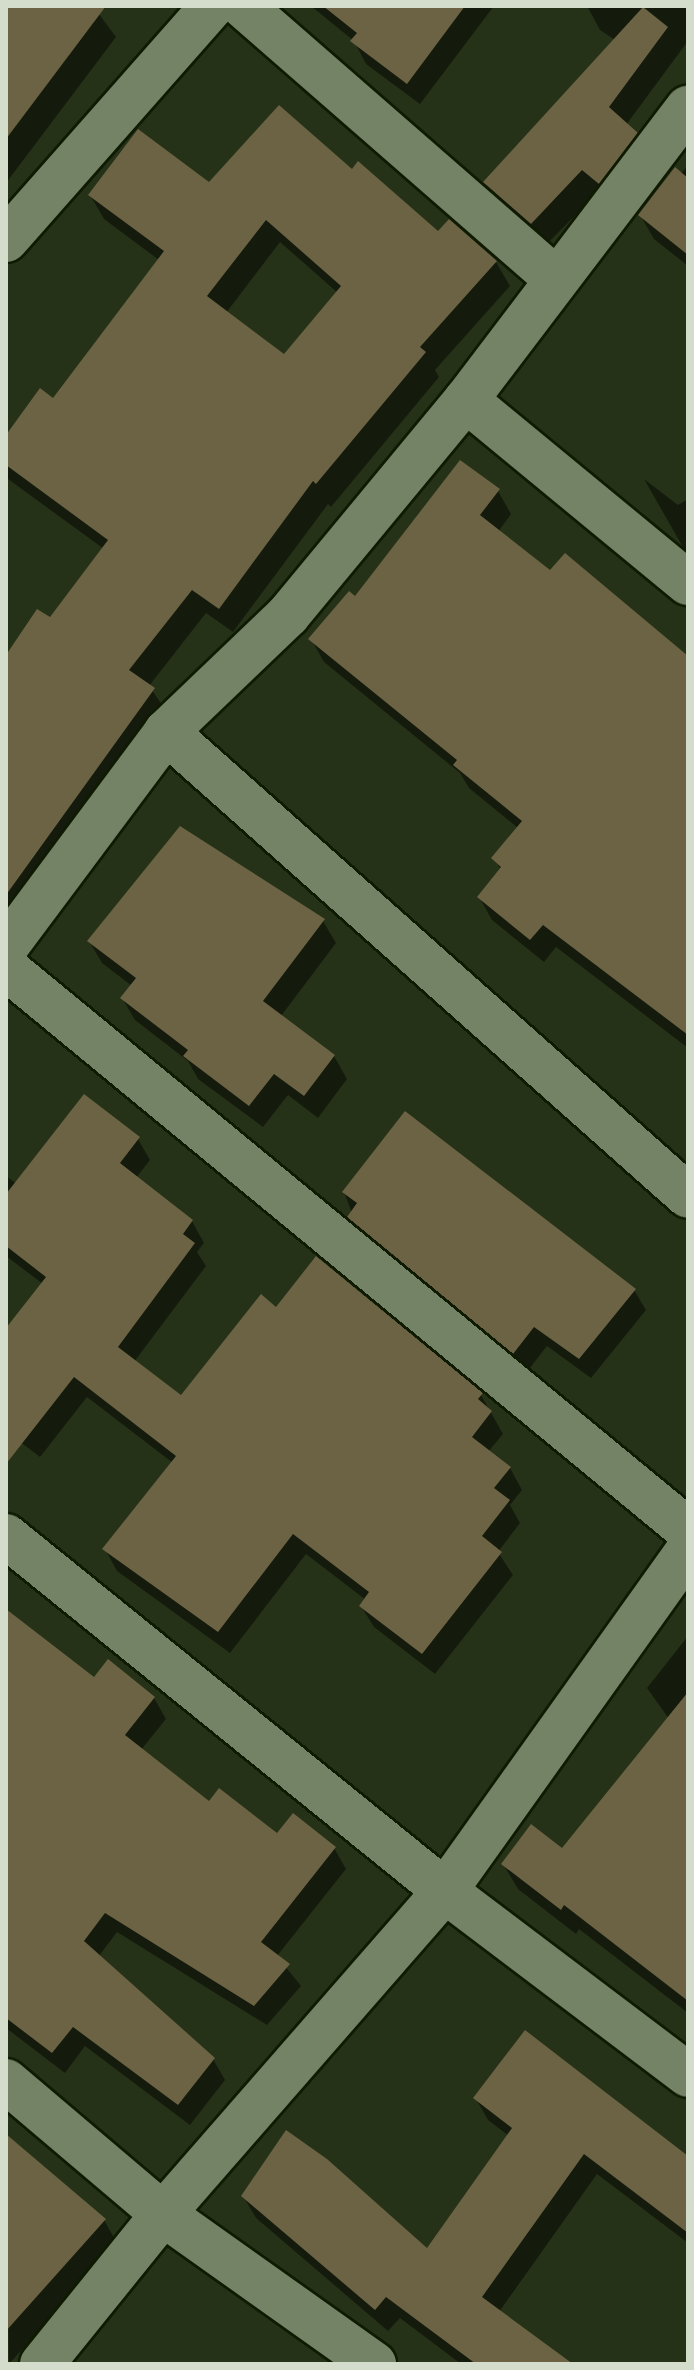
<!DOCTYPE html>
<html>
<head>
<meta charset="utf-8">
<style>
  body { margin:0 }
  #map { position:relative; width:694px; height:2370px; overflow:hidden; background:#263218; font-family:"Fira Sans Condensed",sans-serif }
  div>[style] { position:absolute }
  .shadow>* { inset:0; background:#0007 }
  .building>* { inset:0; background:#6b6344 }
  .roads { filter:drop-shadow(2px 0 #0f1a02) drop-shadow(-2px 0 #0f1a02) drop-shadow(0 2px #0f1a02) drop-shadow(0 -2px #0f1a02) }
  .minor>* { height:44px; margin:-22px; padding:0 22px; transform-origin:22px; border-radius:22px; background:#748365 }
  span { translate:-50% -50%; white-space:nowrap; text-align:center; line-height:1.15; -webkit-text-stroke:7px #263218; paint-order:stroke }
  .frame { position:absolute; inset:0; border:8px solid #d4dccc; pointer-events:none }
</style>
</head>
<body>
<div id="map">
  <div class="shadow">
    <i style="clip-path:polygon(6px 6px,93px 6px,116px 37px,6px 183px)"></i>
    <i style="clip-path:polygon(311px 6px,494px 6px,420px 104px,366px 64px,354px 41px)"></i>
    <i style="clip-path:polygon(587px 6px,688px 6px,688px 41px,626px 125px,650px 158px,597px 193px,545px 246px,499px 206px,485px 182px,615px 40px,600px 30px)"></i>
    <i style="clip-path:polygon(688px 166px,688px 266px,654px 239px,640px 215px)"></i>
    <i style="clip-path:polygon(evenodd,352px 172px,438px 233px,496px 262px,510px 286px,435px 370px,439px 377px,331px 507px,328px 504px,233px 632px,206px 613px,149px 686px,168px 713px,20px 919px,6px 909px,6px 658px,50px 620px,104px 549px,8px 479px,6px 438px,54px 401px,159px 260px,104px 219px,90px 195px,352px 172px,280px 242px,338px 293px,284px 356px,226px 313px,280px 242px)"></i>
    <i style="clip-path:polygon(644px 479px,678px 505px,688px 499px,688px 556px)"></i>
    <i style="clip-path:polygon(498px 491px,511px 514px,498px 532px,551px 573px,688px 659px,688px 1048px,556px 947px,544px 962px,492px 920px,479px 897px,501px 870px,494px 858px,518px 828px,469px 788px,460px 773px,324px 662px,311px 639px,356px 599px)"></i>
    <i style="clip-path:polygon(323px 921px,336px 943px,281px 1016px,334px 1056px,347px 1079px,318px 1118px,288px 1095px,263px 1127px,198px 1079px,188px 1061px,135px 1020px,122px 998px,132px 986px,102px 963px,89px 941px)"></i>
    <i style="clip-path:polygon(138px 1139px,150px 1160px,136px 1178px,192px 1221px,204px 1243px,197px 1252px,206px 1266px,134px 1362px,182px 1398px,277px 1310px,481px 1395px,503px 1434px,488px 1452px,510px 1468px,522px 1490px,510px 1505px,520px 1523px,498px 1552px,513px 1575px,435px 1674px,374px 1627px,361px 1606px,366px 1600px,306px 1554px,230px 1653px,117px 1571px,105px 1549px,173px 1463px,87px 1397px,40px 1457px,6px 1431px,6px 1331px,43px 1284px,6px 1256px,6px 1176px,17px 1184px)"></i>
    <i style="clip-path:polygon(344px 1192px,634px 1290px,646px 1310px,591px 1378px,547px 1346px,526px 1373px,361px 1237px)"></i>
    <i style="clip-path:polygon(6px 1613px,94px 1680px,154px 1698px,166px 1719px,141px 1750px,209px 1804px,277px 1836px,334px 1848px,346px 1869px,277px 1956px,301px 1986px,267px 2025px,117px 1932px,99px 1956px,213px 2059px,225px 2080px,190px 2125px,85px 2046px,65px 2073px,6px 2028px)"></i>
    <i style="clip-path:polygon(688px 1636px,688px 2013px,579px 1929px,576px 1934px,518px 1889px,503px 1864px,562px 1851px,669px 1719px,647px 1688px)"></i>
    <i style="clip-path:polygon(476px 2099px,688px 2159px,688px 2243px,597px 2174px,499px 2312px,562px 2364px,461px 2364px,400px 2318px,388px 2331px,256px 2218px,243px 2196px,427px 2251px,509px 2136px,488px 2120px)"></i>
    <i style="clip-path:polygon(6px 2137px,104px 2220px,117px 2243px,9px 2364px)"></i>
  </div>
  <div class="building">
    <i style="clip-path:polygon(6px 6px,106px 6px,6px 139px)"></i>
    <i style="clip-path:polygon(323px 6px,465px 6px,407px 84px,350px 41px,357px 33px)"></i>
    <i style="clip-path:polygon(643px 7px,668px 27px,609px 107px,638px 133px,599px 184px,582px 170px,531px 224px,483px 182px)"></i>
    <i style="clip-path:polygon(evenodd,279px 105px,352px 169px,358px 161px,438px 231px,449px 219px,497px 261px,420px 347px,426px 352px,316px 484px,313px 481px,219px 609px,192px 590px,129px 670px,155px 688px,6px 895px,6px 655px,37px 609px,50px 617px,108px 540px,6px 465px,6px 435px,40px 388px,53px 398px,164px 251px,88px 195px,138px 129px,209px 182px,279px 105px,266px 220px,341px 286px,284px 354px,207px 296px,266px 220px)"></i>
    <i style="clip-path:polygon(675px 167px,688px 178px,688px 255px,638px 215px)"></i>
    <i style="clip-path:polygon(460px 460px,500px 489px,480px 515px,550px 570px,565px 553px,688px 656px,688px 1035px,543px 925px,530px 940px,477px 897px,501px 867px,491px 858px,522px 821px,453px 765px,457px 760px,308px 639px,349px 591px,355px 596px)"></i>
    <i style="clip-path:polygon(180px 826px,325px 919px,263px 1001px,335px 1055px,304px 1096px,274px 1074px,249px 1106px,183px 1056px,188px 1050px,120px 998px,136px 978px,87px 941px)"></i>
    <i style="clip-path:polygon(84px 1094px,140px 1137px,120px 1163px,193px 1220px,183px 1234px,195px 1243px,118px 1347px,181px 1395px,261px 1294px,276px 1307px,316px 1256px,483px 1393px,478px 1399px,492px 1411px,472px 1437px,511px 1467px,494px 1488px,510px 1500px,482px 1536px,502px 1552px,422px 1654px,359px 1606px,369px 1592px,293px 1534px,218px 1632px,102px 1549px,176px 1456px,74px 1377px,6px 1464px,6px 1328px,46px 1277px,6px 1246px,6px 1194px)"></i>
    <i style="clip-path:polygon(405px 1111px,636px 1289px,579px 1359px,534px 1327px,513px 1354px,347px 1217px,357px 1203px,342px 1192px)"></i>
    <i style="clip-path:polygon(6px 1609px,94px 1677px,108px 1659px,155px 1697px,125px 1735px,209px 1801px,219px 1788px,277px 1833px,293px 1813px,336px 1847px,261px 1942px,290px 1964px,254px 2006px,105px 1913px,84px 1941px,215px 2058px,178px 2105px,73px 2027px,52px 2053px,6px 2018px)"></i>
    <i style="clip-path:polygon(688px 1692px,688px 2001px,564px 1905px,561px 1910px,501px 1864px,531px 1824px,562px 1848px)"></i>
    <i style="clip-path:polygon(525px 2030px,688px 2156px,688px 2233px,584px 2154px,482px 2297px,573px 2364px,476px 2364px,386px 2297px,375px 2310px,241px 2196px,286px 2130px,327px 2159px,427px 2248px,512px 2128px,473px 2098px)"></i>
    <i style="clip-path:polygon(6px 2134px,106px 2219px,6px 2331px)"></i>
  </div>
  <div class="roads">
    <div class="minor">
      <i style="left:243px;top:6px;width:413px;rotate:41.1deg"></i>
      <i style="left:6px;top:240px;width:312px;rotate:-48.6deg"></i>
      <i style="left:466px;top:400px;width:288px;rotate:39.5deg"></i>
      <i style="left:166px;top:732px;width:698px;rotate:41.63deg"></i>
      <i style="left:6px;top:947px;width:268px;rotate:-53.3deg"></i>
      <i style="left:166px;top:732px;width:169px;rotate:-43.8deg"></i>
      <i style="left:288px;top:615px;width:279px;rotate:-50.4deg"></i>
      <i style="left:466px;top:400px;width:367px;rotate:-52.8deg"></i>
      <i style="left:6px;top:968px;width:884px;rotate:39.49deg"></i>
      <i style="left:6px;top:1536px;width:565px;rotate:38.96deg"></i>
      <i style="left:445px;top:1891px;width:305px;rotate:37.1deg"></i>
      <i style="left:6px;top:2081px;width:206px;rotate:40.3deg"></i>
      <i style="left:163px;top:2214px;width:259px;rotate:35.4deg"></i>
      <i style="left:42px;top:2364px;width:193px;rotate:-51.1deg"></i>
      <i style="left:163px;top:2214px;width:429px;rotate:-48.9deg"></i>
      <i style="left:445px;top:1891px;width:419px;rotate:-54.5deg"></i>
    </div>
  </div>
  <div class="frame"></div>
</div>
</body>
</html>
